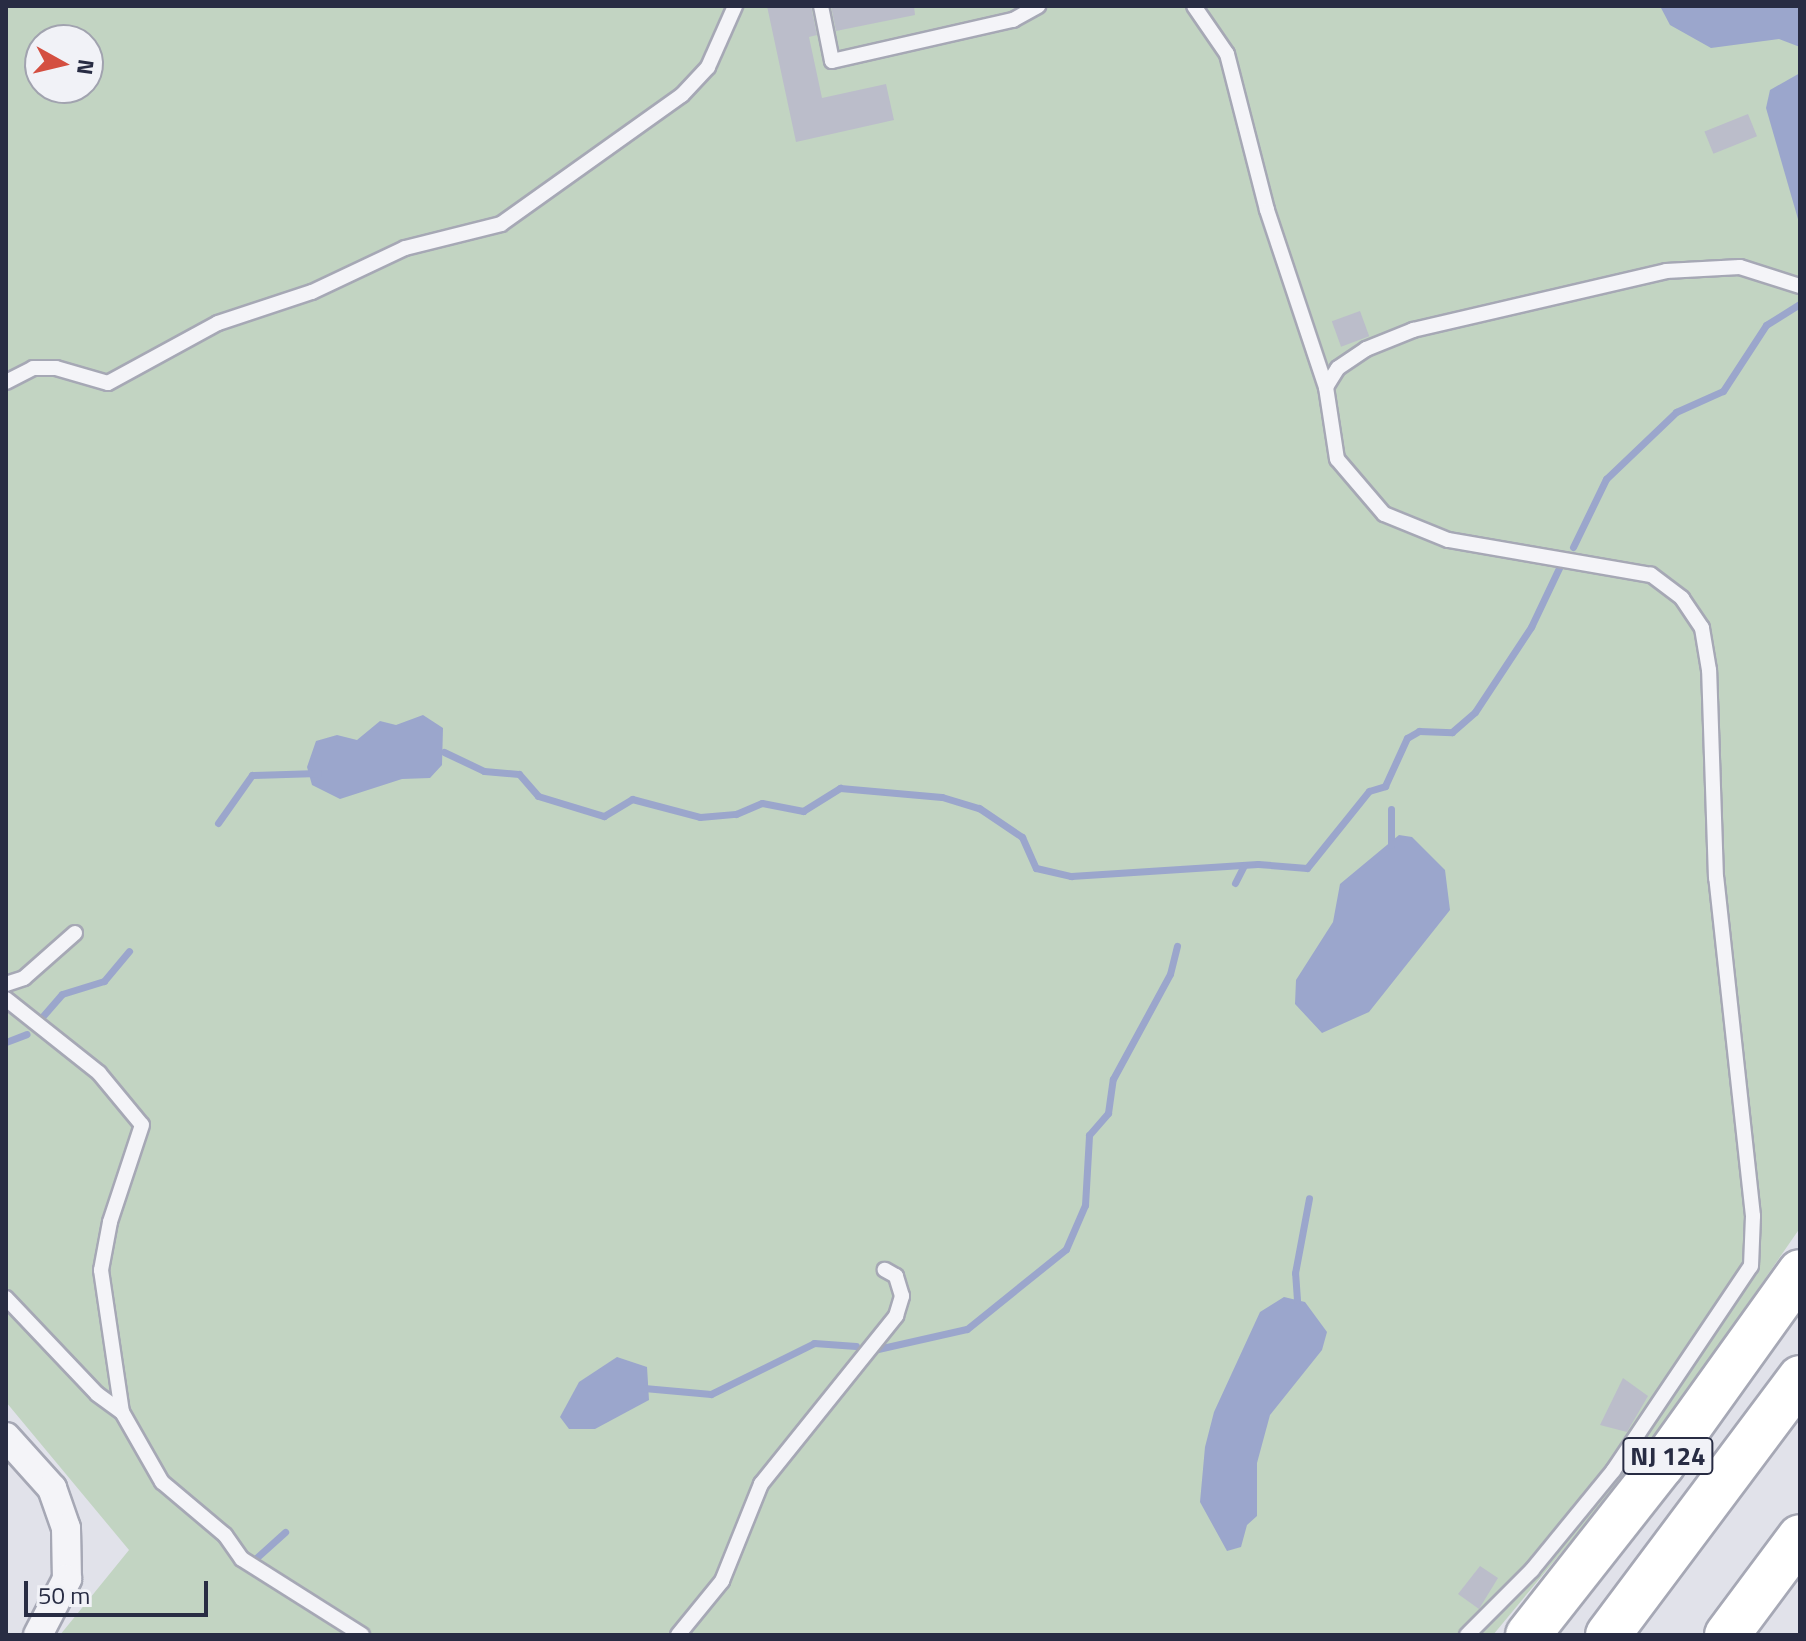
<!DOCTYPE html>
<html>
<head>
<meta charset="utf-8">
<style>
  body { margin:0 }
  #map { position:relative; width:1806px; height:1641px; overflow:hidden; background:#e1e2ea; font-family:"Titillium Web",sans-serif }
  div>[style] { position:absolute }
  .green>* { inset:0; background:#c2d4c2 }
  .water>* { inset:0; background:#9ba6cc }
  .stream>* { height:7px; margin:-3.5px; padding:0 3.5px; transform-origin:3.5px; border-radius:3.5px; background:#9ba6cc }
  .building>* { inset:0; background:#bbbdca; transform-origin:0 0 }
  .roads { filter:drop-shadow(2px 0 #a6a8b5) drop-shadow(-2px 0 #a6a8b5) drop-shadow(0 2px #a6a8b5) drop-shadow(0 -2px #a6a8b5) }
  .lane>* { height:14px; margin:-7px; padding:0 7px; transform-origin:7px; border-radius:7px; background:#f4f4f8 }
  .street>* { height:28px; margin:-14px; padding:0 14px; transform-origin:14px; border-radius:14px; background:#f4f4f8 }
  .primary>* { height:44px; margin:-22px; padding:0 22px; transform-origin:22px; border-radius:22px; background:#fff }
  .highway>* { height:44px; margin:-22px; padding:0 22px; transform-origin:22px; border-radius:22px; background:#fff }
  span { translate:-50% -50%; white-space:nowrap; text-align:center; line-height:1.15; -webkit-text-stroke:8px #f1f2f7; paint-order:stroke }
  .shield-label span { padding:2px 6px; background:#f1f2f7; border:2px solid; border-radius:6px; -webkit-text-stroke-width:0 }
  .shield-label { font-size:26px; color:#282c43; font-weight:700 }
  .frame { position:absolute; inset:0; border:8px solid #282c43; pointer-events:none }
  .north { position:absolute; left:24px; top:24px; width:80px; height:80px; box-sizing:border-box; background:#f1f2f7; border:2px solid #a1a3af; border-radius:50%; rotate:98deg; font-size:22px; font-weight:700; line-height:32px; text-align:center; color:#282c43 }
  .north::after { content:''; display:block; margin:auto; width:28px; height:36px; background:#d44f41; clip-path:polygon(50% 0,100% 100%,50% 72%,0 100%) }
  .scale { position:absolute; left:24px; top:1581px; width:184px; height:36px; box-sizing:border-box; border:4px solid #282c43; border-top:0; padding-left:10px; font-size:24px; line-height:28px; white-space:nowrap; color:#282c43; -webkit-text-stroke:6px #f1f2f7; paint-order:stroke }
</style>
</head>
<body>
<div id="map">
  <div class="green">
    <i style="clip-path:polygon(evenodd,6px 6px,1800px 6px,1800px 1228px,1648px 1448px,1493px 1635px,60px 1635px,129px 1550px,6px 1402px,6px 6px,40px 40px,88px 40px,88px 88px,40px 88px,40px 40px)"></i>
  </div>
  <div class="water">
    <i style="clip-path:polygon(1660px 6px,1800px 6px,1800px 47px,1779px 39px,1711px 48px,1670px 25px)"></i>
    <i style="clip-path:polygon(1800px 73px,1800px 226px,1766px 108px,1770px 90px)"></i>
    <i style="clip-path:polygon(423px 715px,443px 728px,442px 765px,430px 778px,402px 779px,340px 799px,312px 785px,307px 767px,316px 741px,337px 735px,357px 740px,380px 721px,396px 725px)"></i>
    <i style="clip-path:polygon(1399px 835px,1412px 837px,1445px 870px,1450px 910px,1369px 1012px,1322px 1033px,1295px 1004px,1296px 980px,1333px 922px,1340px 884px)"></i>
    <i style="clip-path:polygon(1284px 1297px,1305px 1302px,1327px 1332px,1322px 1350px,1270px 1415px,1257px 1463px,1257px 1516px,1247px 1525px,1241px 1547px,1227px 1551px,1200px 1502px,1205px 1447px,1214px 1412px,1260px 1312px)"></i>
    <i style="clip-path:polygon(617px 1357px,647px 1367px,649px 1400px,595px 1429px,569px 1429px,560px 1417px,579px 1382px)"></i>
  </div>
  <div class="stream">
    <i style="left:1573px;top:547px;width:76px;rotate:-64.1deg"></i>
    <i style="left:1606px;top:479px;width:97px;rotate:-43.7deg"></i>
    <i style="left:1676px;top:412px;width:51px;rotate:-24.1deg"></i>
    <i style="left:1723px;top:391px;width:79px;rotate:-56.9deg"></i>
    <i style="left:1766px;top:325px;width:40px;rotate:-32deg"></i>
    <i style="left:444px;top:752px;width:44px;rotate:25.4deg"></i>
    <i style="left:484px;top:771px;width:35px;rotate:5deg"></i>
    <i style="left:519px;top:774px;width:29px;rotate:49deg"></i>
    <i style="left:538px;top:796px;width:69px;rotate:16.9deg"></i>
    <i style="left:604px;top:816px;width:33px;rotate:-31deg"></i>
    <i style="left:632px;top:799px;width:70px;rotate:14.8deg"></i>
    <i style="left:700px;top:817px;width:36px;rotate:-5deg"></i>
    <i style="left:736px;top:814px;width:28px;rotate:-23deg"></i>
    <i style="left:762px;top:803px;width:42px;rotate:11deg"></i>
    <i style="left:803px;top:811px;width:44px;rotate:-31.9deg"></i>
    <i style="left:840px;top:788px;width:102px;rotate:5deg"></i>
    <i style="left:942px;top:797px;width:39px;rotate:17deg"></i>
    <i style="left:979px;top:808px;width:52px;rotate:34deg"></i>
    <i style="left:1022px;top:837px;width:34px;rotate:66deg"></i>
    <i style="left:1036px;top:868px;width:36px;rotate:13deg"></i>
    <i style="left:1071px;top:876px;width:187px;rotate:-3.7deg"></i>
    <i style="left:1258px;top:864px;width:49px;rotate:4.7deg"></i>
    <i style="left:1307px;top:868px;width:99px;rotate:-51.2deg"></i>
    <i style="left:1369px;top:791px;width:17px;rotate:-17deg"></i>
    <i style="left:1385px;top:786px;width:53px;rotate:-65.4deg"></i>
    <i style="left:1407px;top:738px;width:14px;rotate:-30deg"></i>
    <i style="left:1419px;top:731px;width:33px;rotate:2deg"></i>
    <i style="left:1452px;top:732px;width:30px;rotate:-41deg"></i>
    <i style="left:1475px;top:712px;width:102px;rotate:-56.6deg"></i>
    <i style="left:1531px;top:627px;width:68px;rotate:-64.6deg"></i>
    <i style="left:1391px;top:809px;width:36px;rotate:90deg"></i>
    <i style="left:218px;top:823px;width:59px;rotate:-54.7deg"></i>
    <i style="left:252px;top:775px;width:66px;rotate:-1.7deg"></i>
    <i style="left:1235px;top:883px;width:20px;rotate:-63deg"></i>
    <i style="left:42px;top:1017px;width:30px;rotate:-49deg"></i>
    <i style="left:62px;top:994px;width:44px;rotate:-17.2deg"></i>
    <i style="left:104px;top:981px;width:39px;rotate:-50deg"></i>
    <i style="left:6px;top:1042px;width:22px;rotate:-21deg"></i>
    <i style="left:1297px;top:1300px;width:27px;rotate:-94deg"></i>
    <i style="left:1295px;top:1273px;width:76px;rotate:-79.4deg"></i>
    <i style="left:869px;top:1351px;width:100px;rotate:-12.7deg"></i>
    <i style="left:967px;top:1329px;width:127px;rotate:-38.9deg"></i>
    <i style="left:1066px;top:1249px;width:48px;rotate:-66.6deg"></i>
    <i style="left:1085px;top:1205px;width:70px;rotate:-86.7deg"></i>
    <i style="left:1089px;top:1135px;width:29px;rotate:-49deg"></i>
    <i style="left:1108px;top:1113px;width:34px;rotate:-82deg"></i>
    <i style="left:1113px;top:1079px;width:119px;rotate:-61.5deg"></i>
    <i style="left:1170px;top:974px;width:29px;rotate:-76deg"></i>
    <i style="left:644px;top:1388px;width:67px;rotate:5.1deg"></i>
    <i style="left:711px;top:1394px;width:115px;rotate:-26.3deg"></i>
    <i style="left:814px;top:1343px;width:42px;rotate:4.1deg"></i>
    <i style="left:254px;top:1560px;width:42px;rotate:-42.1deg"></i>
  </div>
  <div class="building">
    <i style="clip-path:polygon(767px 6px,811px 6px,817px 35px,809px 37px,822px 98px,886px 84px,894px 120px,796px 142px)"></i>
    <i style="clip-path:polygon(831px 6px,914px 6px,915px 15px,836px 31px)"></i>
    <i style="left:1748px;top:114px;width:24px;height:47px;rotate:68deg"></i>
    <i style="left:1360px;top:311px;width:27px;height:30px;rotate:70deg"></i>
    <i style="clip-path:polygon(1623px 1378px,1648px 1396px,1627px 1432px,1600px 1425px)"></i>
    <i style="clip-path:polygon(1480px 1566px,1498px 1578px,1479px 1609px,1458px 1594px)"></i>
  </div>
  <div class="roads">
    <div class="lane">
      <i style="left:821px;top:6px;width:56px;rotate:78.7deg"></i>
      <i style="left:832px;top:61px;width:186px;rotate:-12.8deg"></i>
      <i style="left:1013px;top:20px;width:29px;rotate:-29deg"></i>
      <i style="left:1194px;top:6px;width:58px;rotate:55.5deg"></i>
      <i style="left:1227px;top:54px;width:161px;rotate:75.6deg"></i>
      <i style="left:1267px;top:210px;width:187px;rotate:71.6deg"></i>
      <i style="left:6px;top:382px;width:30px;rotate:-27deg"></i>
      <i style="left:33px;top:368px;width:23px"></i>
      <i style="left:56px;top:368px;width:54px;rotate:16.1deg"></i>
      <i style="left:108px;top:383px;width:125px;rotate:-28.6deg"></i>
      <i style="left:218px;top:323px;width:99px;rotate:-18.3deg"></i>
      <i style="left:312px;top:292px;width:103px;rotate:-25.3deg"></i>
      <i style="left:405px;top:248px;width:99px;rotate:-14deg"></i>
      <i style="left:501px;top:224px;width:222px;rotate:-35.5deg"></i>
      <i style="left:682px;top:95px;width:38px;rotate:-47deg"></i>
      <i style="left:708px;top:67px;width:67px;rotate:-66.1deg"></i>
      <i style="left:6px;top:984px;width:19px;rotate:-18deg"></i>
      <i style="left:24px;top:978px;width:68px;rotate:-41.4deg"></i>
      <i style="left:6px;top:999px;width:119px;rotate:38.5deg"></i>
      <i style="left:99px;top:1073px;width:67px;rotate:50.4deg"></i>
      <i style="left:142px;top:1125px;width:102px;rotate:108.3deg"></i>
      <i style="left:110px;top:1222px;width:49px;rotate:100.6deg"></i>
      <i style="left:101px;top:1270px;width:144px;rotate:81.6deg"></i>
      <i style="left:6px;top:1298px;width:132px;rotate:46.5deg"></i>
      <i style="left:97px;top:1394px;width:31px;rotate:36deg"></i>
      <i style="left:122px;top:1412px;width:81px;rotate:60.3deg"></i>
      <i style="left:162px;top:1482px;width:82px;rotate:40.1deg"></i>
      <i style="left:225px;top:1535px;width:29px;rotate:55deg"></i>
      <i style="left:242px;top:1559px;width:142px;rotate:32.3deg"></i>
      <i style="left:678px;top:1635px;width:70px;rotate:-50.8deg"></i>
      <i style="left:722px;top:1581px;width:105px;rotate:-68.1deg"></i>
      <i style="left:761px;top:1484px;width:216px;rotate:-51.2deg"></i>
      <i style="left:896px;top:1316px;width:21px;rotate:-73deg"></i>
      <i style="left:902px;top:1296px;width:21px;rotate:-107deg"></i>
      <i style="left:896px;top:1276px;width:13px;rotate:-151deg"></i>
      <i style="left:1467px;top:1635px;width:92px;rotate:-45deg"></i>
      <i style="left:1532px;top:1570px;width:128px;rotate:-50.7deg"></i>
      <i style="left:1613px;top:1471px;width:247px;rotate:-56.1deg"></i>
      <i style="left:1751px;top:1266px;width:50px;rotate:-87.7deg"></i>
      <i style="left:1753px;top:1216px;width:340px;rotate:-96.2deg"></i>
      <i style="left:1716px;top:878px;width:208px;rotate:-91.9deg"></i>
      <i style="left:1709px;top:670px;width:43px;rotate:-99.5deg"></i>
      <i style="left:1702px;top:628px;width:36px;rotate:-124deg"></i>
      <i style="left:1682px;top:598px;width:39px;rotate:-143deg"></i>
      <i style="left:1651px;top:575px;width:206px;rotate:-170.2deg"></i>
      <i style="left:1448px;top:540px;width:69px;rotate:-157.9deg"></i>
      <i style="left:1384px;top:514px;width:72px;rotate:-130.5deg"></i>
      <i style="left:1337px;top:459px;width:73px;rotate:-98.7deg"></i>
      <i style="left:1326px;top:387px;width:22px;rotate:-58deg"></i>
      <i style="left:1338px;top:368px;width:34px;rotate:-34deg"></i>
      <i style="left:1366px;top:349px;width:51px;rotate:-22deg"></i>
      <i style="left:1413px;top:330px;width:260px;rotate:-13.1deg"></i>
      <i style="left:1666px;top:271px;width:74px;rotate:-3.1deg"></i>
      <i style="left:1740px;top:267px;width:63px;rotate:17.6deg"></i>
    </div>
    <div class="street">
      <i style="left:6px;top:1437px;width:69px;rotate:48deg"></i>
      <i style="left:52px;top:1488px;width:42px;rotate:70.7deg"></i>
      <i style="left:66px;top:1528px;width:51px;rotate:88.9deg"></i>
      <i style="left:67px;top:1579px;width:63px;rotate:117.4deg"></i>
    </div>
    <div class="primary">
      <i style="left:1528px;top:1635px;width:216px;rotate:-51.8deg"></i>
      <i style="left:1662px;top:1465px;width:237px;rotate:-54.4deg"></i>
    </div>
    <div class="highway">
      <i style="left:1608px;top:1635px;width:321px;rotate:-53.2deg"></i>
      <i style="left:1727px;top:1635px;width:122px;rotate:-53.3deg"></i>
    </div>
  </div>
  <div class="shield-label">
    <span style="left:1668px;top:1456px">NJ 124</span>
  </div>
  <div class="frame"></div>
  <div class="north">N</div>
  <div class="scale">50 m</div>
</div>
</body>
</html>
